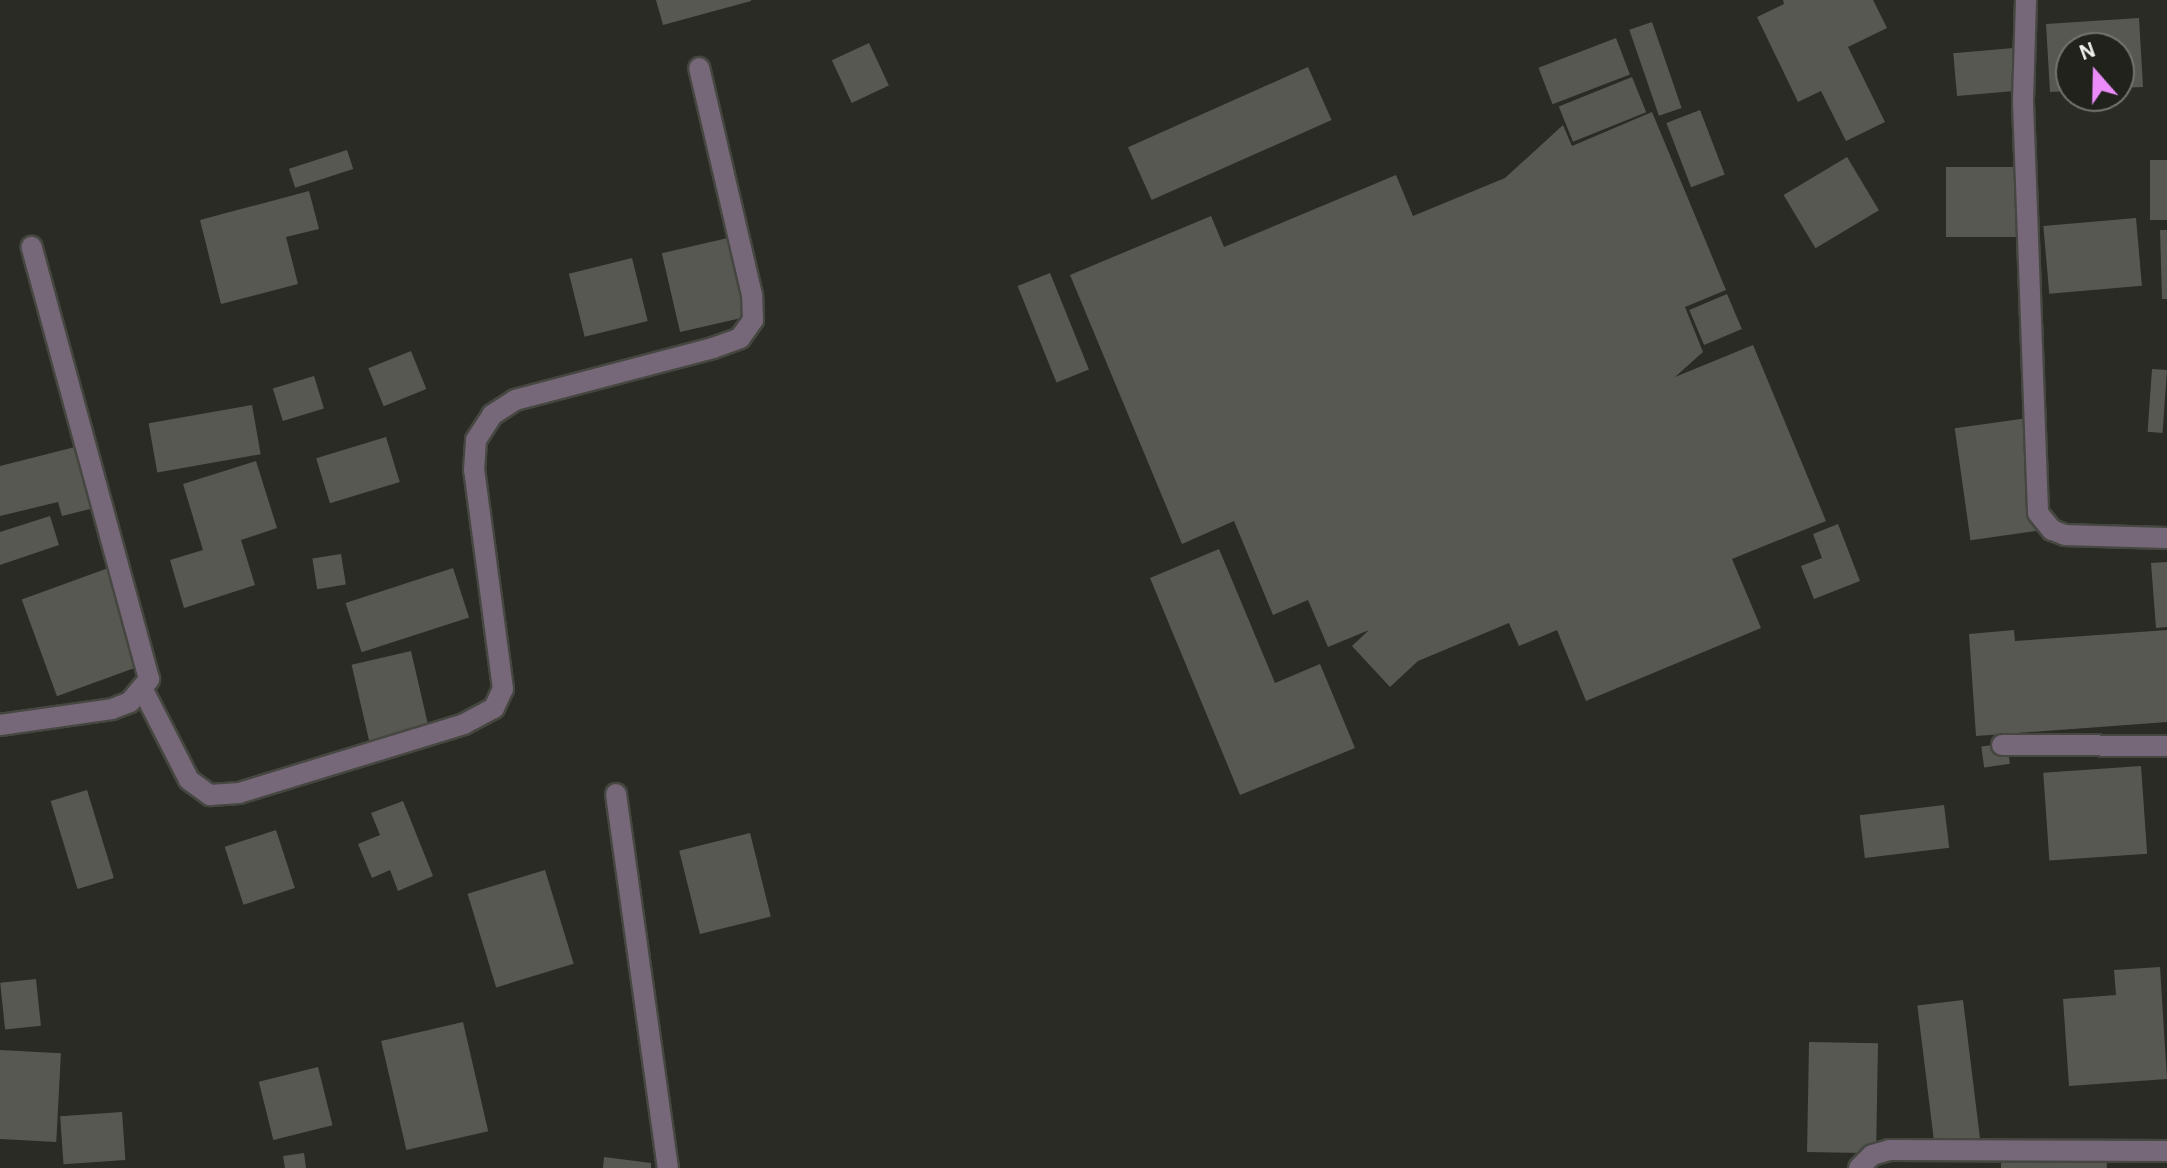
<!DOCTYPE html>
<html>
<head>
<meta charset="utf-8">
<style>
  body { margin:0 }
  #map { position:relative; width:2167px; height:1168px; overflow:hidden; background:#2b2b25; font-family:"Alegreya Sans",sans-serif }
  div>[style] { position:absolute }
  .building>* { inset:0; background:#575852; transform-origin:0 0 }
  .roads { filter:drop-shadow(2px 0 #464741) drop-shadow(-2px 0 #464741) drop-shadow(0 2px #464741) drop-shadow(0 -2px #464741) }
  .lane>* { height:20px; margin:-10px; padding:0 10px; transform-origin:10px; border-radius:10px; background:#766878 }
  .street>* { height:20px; margin:-10px; padding:0 10px; transform-origin:10px; border-radius:10px; background:#766878 }
  span { translate:-50% -50%; white-space:nowrap; text-align:center; line-height:1.15; -webkit-text-stroke:7px #21221c; paint-order:stroke }
  .north { position:absolute; left:2055px; top:32px; width:80px; height:80px; box-sizing:border-box; background:#21221c; border:2px solid #73746f; border-radius:50%; rotate:340deg; font-size:22px; font-weight:700; line-height:32px; text-align:center; color:#eff0ec }
  .north::after { content:''; display:block; margin:auto; width:28px; height:36px; background:#ec8cfb; clip-path:polygon(50% 0,100% 100%,50% 72%,0 100%) }
</style>
</head>
<body>
<div id="map">
  <div class="building">
    <i style="clip-path:polygon(656px 0,751px 0,751px 1px,663px 25px)"></i>
    <i style="clip-path:polygon(1783px 0,1873px 0,1887px 28px,1848px 47px,1885px 122px,1846px 141px,1821px 91px,1798px 102px,1757px 17px,1784px 4px)"></i>
    <i style="clip-path:polygon(2139px 18px,2143px 87px,2119px 88px,2119px 48px,2071px 48px,2071px 91px,2050px 92px,2046px 24px)"></i>
    <i style="left:1652px;top:22px;width:91px;height:24px;rotate:71deg"></i>
    <i style="left:1616px;top:38px;width:39px;height:83px;rotate:69deg"></i>
    <i style="left:869px;top:43px;width:47px;height:41px;rotate:65deg"></i>
    <i style="left:2025px;top:47px;width:43px;height:72px;rotate:85deg"></i>
    <i style="left:1308px;top:67px;width:58px;height:197px;rotate:66deg"></i>
    <i style="left:1632px;top:77px;width:38px;height:79px;rotate:68deg"></i>
    <i style="left:1700px;top:110px;width:69px;height:36px;rotate:69deg"></i>
    <i style="clip-path:polygon(1652px 112px,1726px 290px,1685px 307px,1703px 352px,1675px 377px,1753px 345px,1826px 521px,1732px 559px,1761px 628px,1586px 701px,1557px 630px,1519px 646px,1509px 623px,1418px 661px,1390px 687px,1352px 646px,1369px 630px,1328px 647px,1308px 600px,1273px 615px,1234px 521px,1182px 544px,1070px 275px,1211px 216px,1224px 247px,1396px 175px,1413px 216px,1505px 178px,1563px 125px,1572px 146px)"></i>
    <i style="left:347px;top:150px;width:20px;height:61px;rotate:72deg"></i>
    <i style="left:1847px;top:157px;width:62px;height:74px;rotate:59deg"></i>
    <i style="left:2150px;top:160px;width:17px;height:60px"></i>
    <i style="left:2021px;top:167px;width:70px;height:75px;rotate:90deg"></i>
    <i style="clip-path:polygon(309px 191px,319px 229px,286px 237px,298px 284px,221px 304px,200px 220px)"></i>
    <i style="left:2136px;top:218px;width:68px;height:93px;rotate:85deg"></i>
    <i style="clip-path:polygon(2160px 230px,2167px 230px,2167px 299px,2162px 299px)"></i>
    <i style="left:732px;top:237px;width:81px;height:72px;rotate:77deg"></i>
    <i style="left:632px;top:258px;width:65px;height:65px;rotate:76deg"></i>
    <i style="left:1050px;top:273px;width:104px;height:35px;rotate:68deg"></i>
    <i style="left:1727px;top:294px;width:38px;height:41px;rotate:67deg"></i>
    <i style="left:411px;top:351px;width:41px;height:46px;rotate:68deg"></i>
    <i style="left:2152px;top:369px;width:15px;height:63px;rotate:4deg"></i>
    <i style="left:314px;top:376px;width:34px;height:43px;rotate:73deg"></i>
    <i style="left:252px;top:405px;width:50px;height:105px;rotate:80deg"></i>
    <i style="left:2028px;top:418px;width:113px;height:74px;rotate:82deg"></i>
    <i style="left:386px;top:437px;width:47px;height:73px;rotate:73deg"></i>
    <i style="clip-path:polygon(79px 446px,94px 508px,62px 516px,58px 502px,0 516px,0 466px)"></i>
    <i style="clip-path:polygon(256px 461px,277px 528px,241px 540px,255px 585px,184px 608px,170px 560px,203px 550px,183px 484px)"></i>
    <i style="clip-path:polygon(50px 516px,59px 545px,0 565px,0 532px)"></i>
    <i style="clip-path:polygon(1838px 524px,1860px 581px,1814px 599px,1801px 566px,1822px 558px,1813px 534px)"></i>
    <i style="clip-path:polygon(1219px 549px,1275px 683px,1320px 664px,1355px 748px,1240px 795px,1150px 578px)"></i>
    <i style="left:341px;top:554px;width:31px;height:29px;rotate:81deg"></i>
    <i style="clip-path:polygon(2167px 562px,2167px 627px,2156px 628px,2151px 563px)"></i>
    <i style="left:111px;top:567px;width:103px;height:95px;rotate:70deg"></i>
    <i style="left:453px;top:568px;width:52px;height:113px;rotate:72deg"></i>
    <i style="clip-path:polygon(2014px 630px,2015px 641px,2167px 630px,2167px 722px,1976px 736px,1969px 634px)"></i>
    <i style="left:411px;top:651px;width:78px;height:61px;rotate:77deg"></i>
    <i style="left:2007px;top:743px;width:21px;height:26px;rotate:82deg"></i>
    <i style="left:2141px;top:766px;width:88px;height:98px;rotate:86deg"></i>
    <i style="left:87px;top:790px;width:92px;height:38px;rotate:73deg"></i>
    <i style="clip-path:polygon(403px 801px,433px 876px,398px 891px,390px 870px,372px 878px,358px 844px,380px 835px,371px 813px)"></i>
    <i style="left:1944px;top:805px;width:43px;height:85px;rotate:83deg"></i>
    <i style="left:276px;top:830px;width:61px;height:54px;rotate:72deg"></i>
    <i style="left:750px;top:833px;width:86px;height:73px;rotate:76deg"></i>
    <i style="left:545px;top:870px;width:98px;height:81px;rotate:73deg"></i>
    <i style="clip-path:polygon(2160px 967px,2167px 1079px,2069px 1086px,2063px 999px,2116px 995px,2114px 970px)"></i>
    <i style="left:36px;top:979px;width:47px;height:36px;rotate:84deg"></i>
    <i style="left:1963px;top:1000px;width:139px;height:46px;rotate:83deg"></i>
    <i style="left:463px;top:1022px;width:112px;height:84px;rotate:77deg"></i>
    <i style="left:1809px;top:1042px;width:69px;height:110px;rotate:1deg"></i>
    <i style="left:0;top:1050px;width:61px;height:89px;rotate:3deg"></i>
    <i style="left:318px;top:1067px;width:60px;height:61px;rotate:76deg"></i>
    <i style="left:122px;top:1112px;width:48px;height:62px;rotate:86deg"></i>
    <i style="clip-path:polygon(2106px 1149px,2107px 1168px,2001px 1168px,2001px 1155px)"></i>
    <i style="clip-path:polygon(304px 1153px,306px 1168px,285px 1168px,283px 1156px)"></i>
    <i style="clip-path:polygon(604px 1157px,651px 1163px,651px 1168px,603px 1168px)"></i>
  </div>
  <div class="roads">
    <div class="lane">
      <i style="left:616px;top:794px;width:378px;rotate:82.1deg"></i>
    </div>
    <div class="street">
      <i style="left:2026px;top:0;width:102px;rotate:91.7deg"></i>
      <i style="left:2023px;top:102px;width:411px;rotate:87.9deg"></i>
      <i style="left:2038px;top:513px;width:22px;rotate:51deg"></i>
      <i style="left:2052px;top:530px;width:14px;rotate:21deg"></i>
      <i style="left:2065px;top:535px;width:102px;rotate:1.7deg"></i>
      <i style="left:142px;top:688px;width:103px;rotate:62.9deg"></i>
      <i style="left:189px;top:780px;width:26px;rotate:36deg"></i>
      <i style="left:210px;top:795px;width:29px;rotate:-4deg"></i>
      <i style="left:239px;top:793px;width:235px;rotate:-17deg"></i>
      <i style="left:464px;top:724px;width:34px;rotate:-28deg"></i>
      <i style="left:494px;top:708px;width:21px;rotate:-65deg"></i>
      <i style="left:503px;top:689px;width:221px;rotate:-97.5deg"></i>
      <i style="left:474px;top:470px;width:30px;rotate:-86deg"></i>
      <i style="left:476px;top:440px;width:30px;rotate:-57deg"></i>
      <i style="left:492px;top:415px;width:27px;rotate:-33deg"></i>
      <i style="left:515px;top:400px;width:205px;rotate:-14.7deg"></i>
      <i style="left:713px;top:348px;width:29px;rotate:-20deg"></i>
      <i style="left:740px;top:338px;width:22px;rotate:-54deg"></i>
      <i style="left:753px;top:320px;width:25px;rotate:-92deg"></i>
      <i style="left:752px;top:295px;width:233px;rotate:-103.1deg"></i>
      <i style="left:0;top:725px;width:113px;rotate:-8.1deg"></i>
      <i style="left:112px;top:709px;width:19px;rotate:-21deg"></i>
      <i style="left:130px;top:702px;width:30px;rotate:-50deg"></i>
      <i style="left:149px;top:679px;width:448px;rotate:-105.2deg"></i>
      <i style="left:2002px;top:745px;width:165px;rotate:0.3deg"></i>
      <i style="left:1859px;top:1168px;width:18px;rotate:-45deg"></i>
      <i style="left:1872px;top:1155px;width:18px;rotate:-16deg"></i>
      <i style="left:1889px;top:1150px;width:278px;rotate:0.2deg"></i>
    </div>
  </div>
  <div class="north">N</div>
</div>
</body>
</html>
